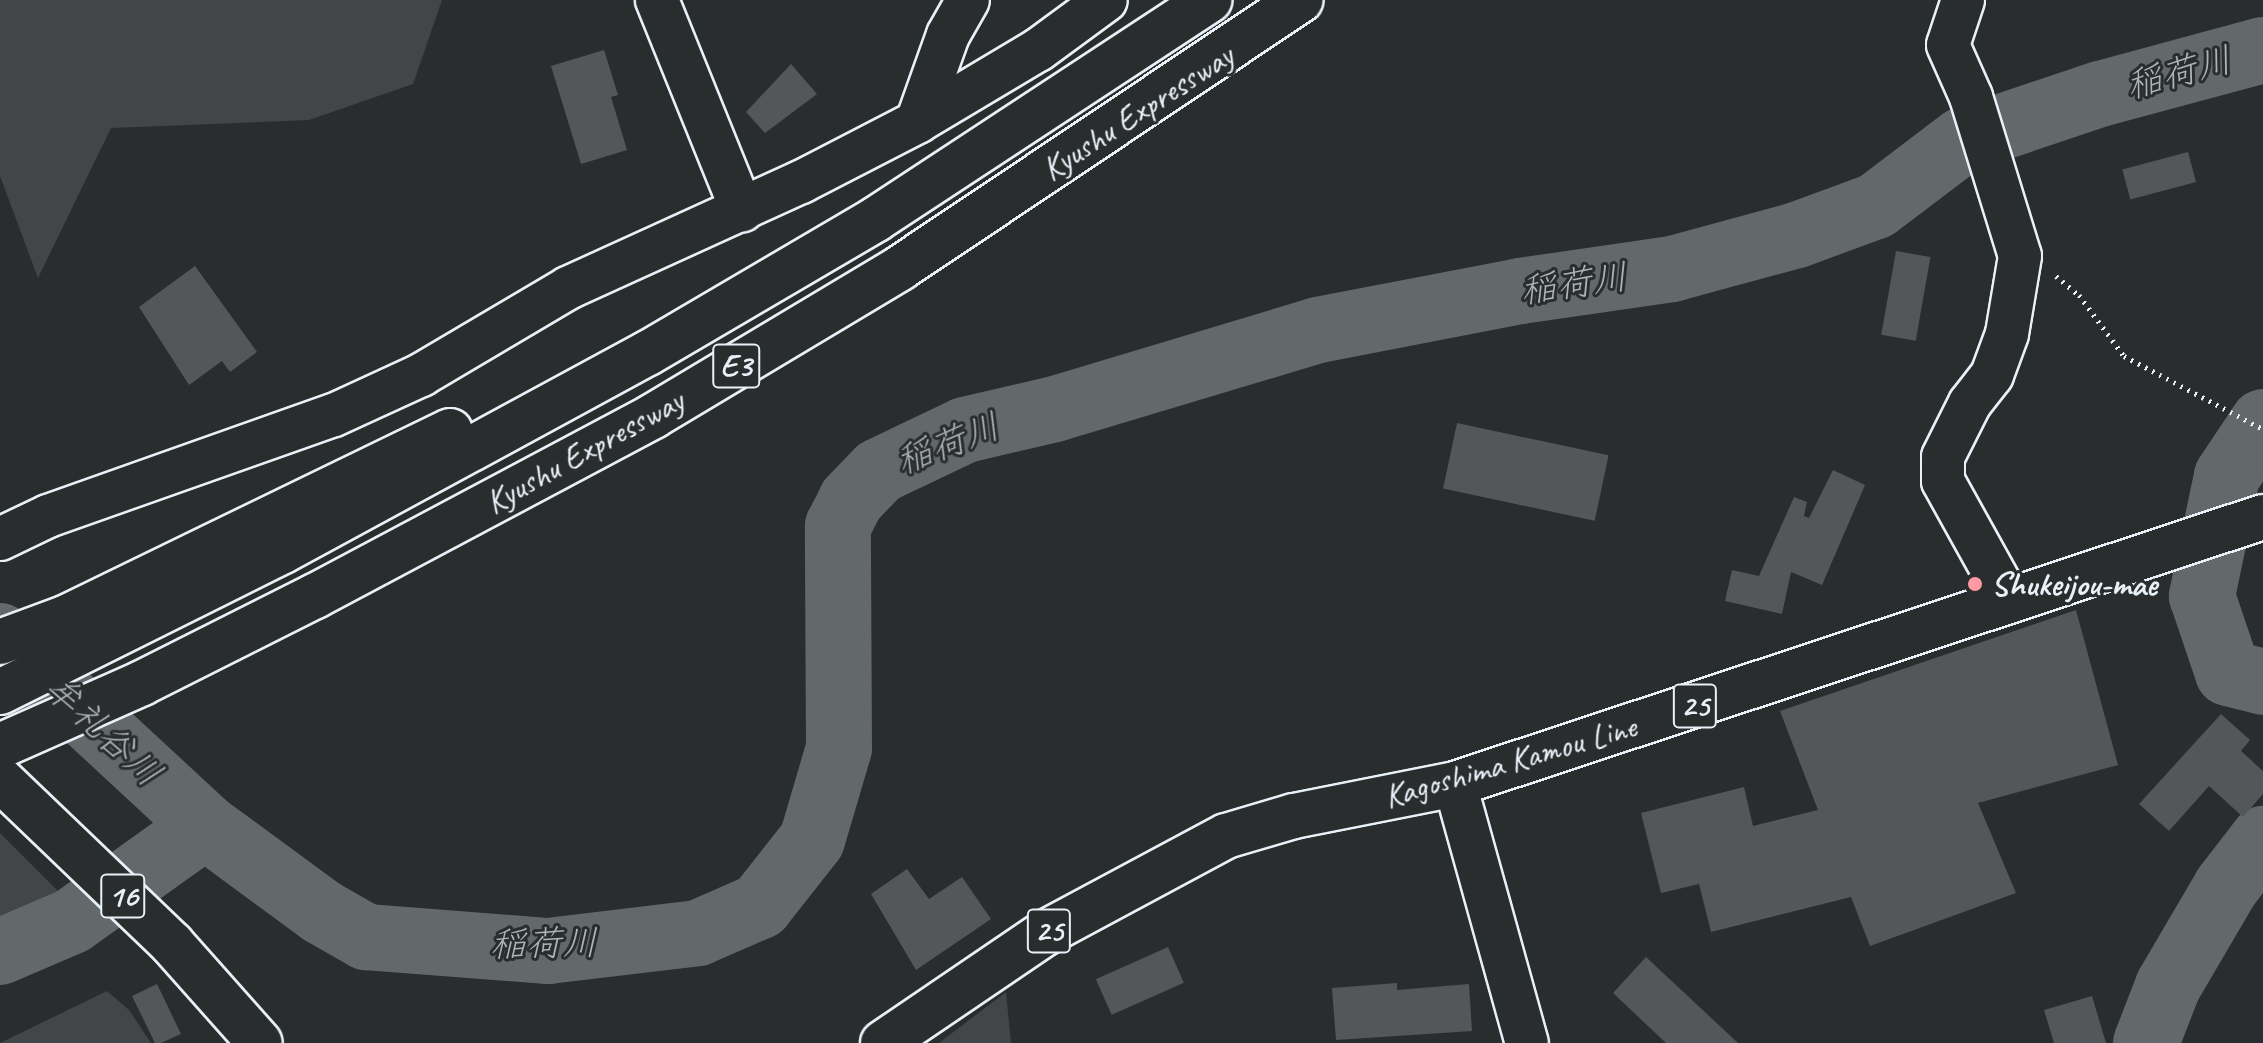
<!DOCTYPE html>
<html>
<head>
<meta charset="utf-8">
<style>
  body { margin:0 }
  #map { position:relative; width:2263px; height:1043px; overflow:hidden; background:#2a2d2e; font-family:Caveat,"Klee One",sans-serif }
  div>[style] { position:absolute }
  .green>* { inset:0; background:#424648 }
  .river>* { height:66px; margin:-33px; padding:0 33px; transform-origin:33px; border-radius:33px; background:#63686b }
  .building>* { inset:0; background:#535759; transform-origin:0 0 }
  .path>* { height:5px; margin-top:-2.5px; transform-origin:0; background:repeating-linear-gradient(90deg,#e8f1f8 0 2px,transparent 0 8px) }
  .roads { filter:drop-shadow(2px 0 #e8f1f8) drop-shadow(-2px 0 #e8f1f8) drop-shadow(0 2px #e8f1f8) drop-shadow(0 -2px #e8f1f8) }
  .minor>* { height:42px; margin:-21px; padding:0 21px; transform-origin:21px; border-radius:21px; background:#2a2d2e }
  .primary>* { height:44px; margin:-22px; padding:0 22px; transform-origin:22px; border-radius:22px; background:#2a2d2e }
  .motorway>* { height:44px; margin:-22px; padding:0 22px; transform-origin:22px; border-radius:22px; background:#2a2d2e }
  .dots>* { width:22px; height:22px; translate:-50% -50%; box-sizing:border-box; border:4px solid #2a2d2e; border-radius:50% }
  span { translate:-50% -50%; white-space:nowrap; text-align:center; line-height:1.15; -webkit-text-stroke:6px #2a2d2e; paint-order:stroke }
  .shield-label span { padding:2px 6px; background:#2a2d2e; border:2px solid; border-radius:6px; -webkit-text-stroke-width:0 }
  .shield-label { font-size:32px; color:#e8f1f8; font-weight:700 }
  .street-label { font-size:34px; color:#e8f1f8 }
  .poi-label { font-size:34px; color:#e8f1f8; font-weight:700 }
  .left { translate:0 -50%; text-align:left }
  .water-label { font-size:36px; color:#acb3b9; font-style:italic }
</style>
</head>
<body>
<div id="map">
  <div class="green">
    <i style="clip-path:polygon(0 0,442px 0,413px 84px,309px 120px,111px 128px,38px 278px,0 176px)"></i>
    <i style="clip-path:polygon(0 833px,65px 898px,49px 912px,0 930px)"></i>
    <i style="clip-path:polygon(107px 991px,129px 1010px,151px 1043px,0 1043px)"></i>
    <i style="clip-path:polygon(1006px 992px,1011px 1043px,939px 1043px)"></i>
  </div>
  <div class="river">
    <i style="left:2263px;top:422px;width:65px;rotate:123.7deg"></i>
    <i style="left:2227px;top:476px;width:123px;rotate:101.8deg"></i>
    <i style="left:2202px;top:596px;width:81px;rotate:71.3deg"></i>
    <i style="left:2228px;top:673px;width:36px;rotate:14deg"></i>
    <i style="left:0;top:636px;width:280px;rotate:42.8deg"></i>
    <i style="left:205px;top:826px;width:145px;rotate:36.3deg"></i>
    <i style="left:322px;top:912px;width:51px;rotate:29.6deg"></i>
    <i style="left:366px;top:937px;width:183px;rotate:4.4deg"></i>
    <i style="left:548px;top:951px;width:151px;rotate:-6.8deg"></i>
    <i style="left:698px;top:933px;width:68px;rotate:-23.5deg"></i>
    <i style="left:760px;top:906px;width:84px;rotate:-51.8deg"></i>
    <i style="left:812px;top:840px;width:96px;rotate:-73.6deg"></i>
    <i style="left:839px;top:748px;width:222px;rotate:-90.3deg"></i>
    <i style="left:838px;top:526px;width:29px;rotate:-63deg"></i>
    <i style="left:851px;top:500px;width:40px;rotate:-46deg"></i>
    <i style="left:879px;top:471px;width:95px;rotate:-25.5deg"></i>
    <i style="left:965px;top:430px;width:92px;rotate:-13.1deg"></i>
    <i style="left:1055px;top:409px;width:275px;rotate:-16.7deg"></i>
    <i style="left:1318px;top:330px;width:206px;rotate:-10.9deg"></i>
    <i style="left:1520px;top:291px;width:154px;rotate:-8.2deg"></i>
    <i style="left:1672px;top:269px;width:130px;rotate:-15.2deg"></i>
    <i style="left:1797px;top:235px;width:84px;rotate:-20.2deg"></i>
    <i style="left:1876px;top:206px;width:109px;rotate:-37.2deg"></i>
    <i style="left:1963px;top:140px;width:145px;rotate:-18.6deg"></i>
    <i style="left:2100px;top:94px;width:169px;rotate:-15.1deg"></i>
    <i style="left:0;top:952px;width:78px;rotate:-23.3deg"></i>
    <i style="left:72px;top:921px;width:163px;rotate:-35.5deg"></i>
    <i style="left:2146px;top:1043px;width:61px;rotate:-68.9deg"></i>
    <i style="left:2168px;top:986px;width:115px;rotate:-59.6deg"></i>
    <i style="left:2226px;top:887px;width:61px;rotate:-52.4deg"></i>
  </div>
  <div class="building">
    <i style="clip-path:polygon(604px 50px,618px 95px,611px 97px,627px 150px,581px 164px,551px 66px)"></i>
    <i style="clip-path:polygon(791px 64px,817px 94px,765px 133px,746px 112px)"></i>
    <i style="left:2188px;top:152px;width:31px;height:68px;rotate:75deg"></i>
    <i style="left:1896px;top:251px;width:35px;height:85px;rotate:10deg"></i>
    <i style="clip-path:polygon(195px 266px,257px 352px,230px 372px,222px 361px,189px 385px,139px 307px)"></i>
    <i style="left:1457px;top:423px;width:155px;height:67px;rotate:12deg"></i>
    <i style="clip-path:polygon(1833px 470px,1865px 485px,1822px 585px,1791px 572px,1782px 614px,1725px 601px,1732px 570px,1759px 576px,1794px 497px,1807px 502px,1804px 516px,1809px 518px)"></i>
    <i style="clip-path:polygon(2076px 610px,2118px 765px,1978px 803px,2016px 893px,1870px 946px,1851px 897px,1711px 932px,1699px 884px,1661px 893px,1641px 813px,1744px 787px,1753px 826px,1818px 810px,1780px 711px)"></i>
    <i style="clip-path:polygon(2221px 714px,2250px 740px,2241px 751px,2263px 771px,2263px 794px,2243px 817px,2209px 786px,2169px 831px,2139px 804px)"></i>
    <i style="clip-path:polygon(907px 869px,929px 899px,962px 877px,991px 919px,916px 970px,871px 894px)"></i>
    <i style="left:1168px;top:947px;width:39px;height:79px;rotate:66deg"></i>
    <i style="clip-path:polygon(1646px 957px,1738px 1043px,1666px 1043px,1613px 993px)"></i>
    <i style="clip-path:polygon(1397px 983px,1397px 990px,1469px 984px,1472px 1031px,1336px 1040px,1332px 988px)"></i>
    <i style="clip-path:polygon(157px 984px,181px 1034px,161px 1043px,155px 1043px,132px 996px)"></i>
    <i style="clip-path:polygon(2092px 996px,2106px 1043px,2054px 1043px,2044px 1010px)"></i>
  </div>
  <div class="path">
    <i style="left:2056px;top:276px;width:30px;rotate:40deg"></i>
    <i style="left:2079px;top:295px;width:76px;rotate:53.6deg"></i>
    <i style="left:2124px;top:356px;width:157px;rotate:27.7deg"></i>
  </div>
  <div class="roads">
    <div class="minor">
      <i style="left:657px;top:0;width:227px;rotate:68deg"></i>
      <i style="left:1963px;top:0;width:47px;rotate:108.4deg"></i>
      <i style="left:1948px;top:45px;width:57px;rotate:66.1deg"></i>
      <i style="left:1971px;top:97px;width:166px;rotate:72.9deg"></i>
      <i style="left:2020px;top:256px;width:79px;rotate:99.5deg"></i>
      <i style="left:2007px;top:334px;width:44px;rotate:110.1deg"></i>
      <i style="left:1992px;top:375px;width:36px;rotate:128deg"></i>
      <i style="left:1970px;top:403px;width:60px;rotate:116.6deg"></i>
      <i style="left:1943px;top:457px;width:24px;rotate:90deg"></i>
      <i style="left:1943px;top:481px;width:138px;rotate:61deg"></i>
      <i style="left:917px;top:122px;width:92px;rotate:-70.4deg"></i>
      <i style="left:948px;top:35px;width:40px;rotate:-60.3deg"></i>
      <i style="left:0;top:539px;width:53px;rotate:-25.6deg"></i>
      <i style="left:48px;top:516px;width:303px;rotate:-19.5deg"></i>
      <i style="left:334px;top:415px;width:96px;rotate:-24.7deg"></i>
      <i style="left:421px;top:375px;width:171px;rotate:-30.6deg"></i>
      <i style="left:568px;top:288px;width:256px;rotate:-24.5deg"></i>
      <i style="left:801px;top:182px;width:131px;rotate:-27.3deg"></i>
      <i style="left:917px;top:122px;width:141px;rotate:-30.8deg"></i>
      <i style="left:1038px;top:50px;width:84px;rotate:-36.3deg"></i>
      <i style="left:1455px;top:784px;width:269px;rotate:74.5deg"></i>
    </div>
    <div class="primary">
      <i style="left:0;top:779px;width:238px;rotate:43.8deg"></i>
      <i style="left:172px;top:944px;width:132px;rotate:48.4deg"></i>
      <i style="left:883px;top:1043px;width:196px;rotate:-34.2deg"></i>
      <i style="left:1045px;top:933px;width:205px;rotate:-28.2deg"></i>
      <i style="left:1226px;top:836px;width:71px;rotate:-16.4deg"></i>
      <i style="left:1294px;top:816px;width:164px;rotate:-11.2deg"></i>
      <i style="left:1455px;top:784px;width:851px;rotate:-18.29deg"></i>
    </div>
    <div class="motorway">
      <i style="left:0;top:642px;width:69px;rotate:-20.3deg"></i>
      <i style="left:65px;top:618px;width:428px;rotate:-25.9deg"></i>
      <i style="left:0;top:692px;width:316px;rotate:-26.5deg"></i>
      <i style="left:283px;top:551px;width:415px;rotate:-28.5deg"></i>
      <i style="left:648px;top:353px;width:264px;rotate:-30.4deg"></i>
      <i style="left:876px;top:219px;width:399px;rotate:-33.3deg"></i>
      <i style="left:0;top:746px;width:155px;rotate:-23.9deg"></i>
      <i style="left:142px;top:683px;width:194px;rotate:-26.7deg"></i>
      <i style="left:315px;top:596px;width:383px;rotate:-28deg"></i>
      <i style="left:653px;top:416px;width:288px;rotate:-30.9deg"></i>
      <i style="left:900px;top:268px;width:482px;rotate:-33.8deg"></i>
    </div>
  </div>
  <div class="dots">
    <i style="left:1975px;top:584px;background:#ff9aa2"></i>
  </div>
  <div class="shield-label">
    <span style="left:736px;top:366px">E3</span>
    <span style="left:1695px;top:706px">25</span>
    <span style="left:123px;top:896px">16</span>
    <span style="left:1049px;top:931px">25</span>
  </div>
  <div class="street-label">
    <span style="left:1137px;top:112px;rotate:-33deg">Kyushu Expressway</span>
    <span style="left:584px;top:451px;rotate:-29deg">Kyushu Expressway</span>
    <span style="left:1510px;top:761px;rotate:-16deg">Kagoshima Kamou Line</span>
  </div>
  <div class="poi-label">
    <span class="left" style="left:1991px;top:584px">Shukeijou-mae</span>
  </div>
  <div class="water-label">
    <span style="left:2179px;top:73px;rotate:-15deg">稲荷川</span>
    <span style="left:1574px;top:284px;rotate:-8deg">稲荷川</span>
    <span style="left:948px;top:444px;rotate:-21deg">稲荷川</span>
    <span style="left:103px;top:731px;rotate:43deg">牟礼谷川</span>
    <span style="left:544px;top:944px;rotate:-1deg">稲荷川</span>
  </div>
</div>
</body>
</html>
